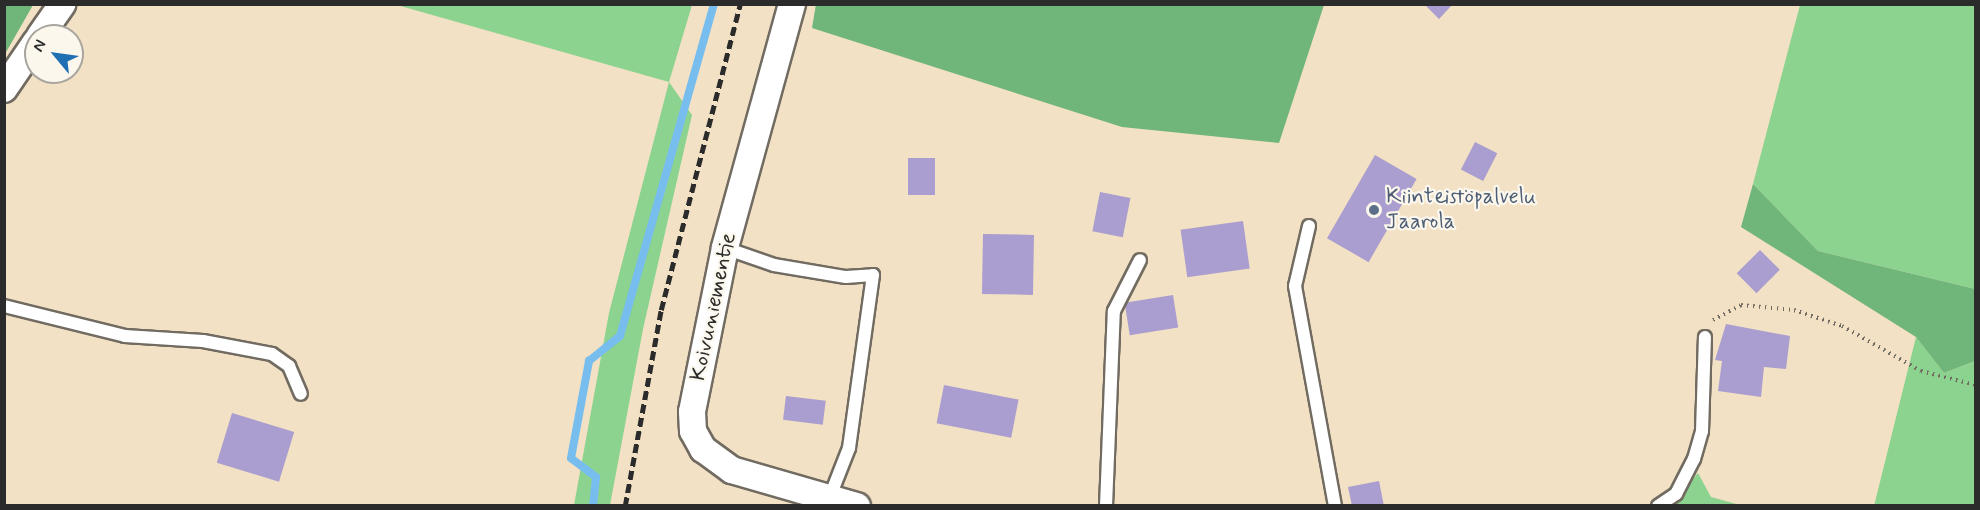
<!DOCTYPE html>
<html>
<head>
<meta charset="utf-8">
<style>
  body { margin:0 }
  #map { position:relative; width:1980px; height:510px; overflow:hidden; background:#f2e1c4; font-family:Mynerve,sans-serif }
  div>[style] { position:absolute }
  .green>* { inset:0; background:#8bd38e }
  .forest>* { inset:0; background:#70b579 }
  .stream>* { height:8px; margin:-4px; padding:0 4px; transform-origin:4px; border-radius:4px; background:#77beef }
  .building>* { inset:0; background:#aa9dcf; transform-origin:0 0 }
  .path>* { height:4px; margin-top:-2px; transform-origin:0; background:repeating-linear-gradient(90deg,#716b61 0 1.5px,transparent 0 6px) }
  .roads { filter:drop-shadow(2px 0 #716b61) drop-shadow(-2px 0 #716b61) drop-shadow(0 2px #716b61) drop-shadow(0 -2px #716b61) }
  .lane>* { height:12px; margin:-6px; padding:0 6px; transform-origin:6px; border-radius:6px; background:#fff }
  .street>* { height:26px; margin:-13px; padding:0 13px; transform-origin:13px; border-radius:13px; background:#fff }
  .rail>* { height:4.5px; margin-top:-2.25px; transform-origin:0; background:repeating-linear-gradient(90deg,#2b2b2b 0 9px,transparent 0 13.5px) }
  .dots>* { width:16px; height:16px; translate:-50% -50%; box-sizing:border-box; border:3px solid #fbf7ec; border-radius:50% }
  span { translate:-50% -50%; white-space:nowrap; text-align:center; line-height:1.15; -webkit-text-stroke:4.5px #fbf7ec; paint-order:stroke }
  .service-label { font-size:22px; color:#4e5e75 }
  .left { translate:0 -50%; text-align:left }
  .street-label { font-size:22px; color:#2b2b2b }
  .frame { position:absolute; inset:0; border:6px solid #2b2b2b; pointer-events:none }
  .north { position:absolute; left:24px; top:24px; width:60px; height:60px; box-sizing:border-box; background:#fbf7ec; border:2px solid #a8a59f; border-radius:50%; rotate:299deg; font-size:16px; font-weight:700; line-height:24px; text-align:center; color:#2b2b2b }
  .north::after { content:''; display:block; margin:auto; width:21px; height:27px; background:#1f6fb2; clip-path:polygon(50% 0,100% 100%,50% 72%,0 100%) }
</style>
</head>
<body>
<div id="map">
  <div class="green">
    <i style="clip-path:polygon(397px 5px,692px 5px,669px 82px,692px 115px,643px 329px,610px 505px,574px 505px,609px 313px,669px 82px)"></i>
    <i style="clip-path:polygon(1800px 5px,1975px 5px,1975px 289px,1818px 251px,1753px 184px)"></i>
    <i style="clip-path:polygon(1916px 337px,1944px 373px,1975px 361px,1975px 505px,1874px 506px)"></i>
    <i style="clip-path:polygon(1698px 473px,1711px 497px,1740px 505px,1671px 505px)"></i>
  </div>
  <div class="forest">
    <i style="clip-path:polygon(5px 4px,33px 5px,5px 54px,4px 5px)"></i>
    <i style="clip-path:polygon(816px 4px,1324px 4px,1324px 5px,1279px 143px,1122px 127px,812px 28px)"></i>
    <i style="clip-path:polygon(1753px 184px,1818px 251px,1975px 289px,1975px 361px,1944px 373px,1916px 337px,1741px 227px)"></i>
  </div>
  <div class="stream">
    <i style="left:593px;top:506px;width:29px;rotate:-84deg"></i>
    <i style="left:596px;top:477px;width:31px;rotate:-143deg"></i>
    <i style="left:571px;top:458px;width:99px;rotate:-79.5deg"></i>
    <i style="left:589px;top:361px;width:40px;rotate:-39deg"></i>
    <i style="left:620px;top:336px;width:345px;rotate:-74.2deg"></i>
  </div>
  <div class="building">
    <i style="clip-path:polygon(1424px 4px,1453px 4px,1439px 19px)"></i>
    <i style="left:1475px;top:142px;width:25px;height:31px;rotate:27deg"></i>
    <i style="left:1375px;top:155px;width:48px;height:96px;rotate:30deg"></i>
    <i style="left:935px;top:158px;width:37px;height:27px;rotate:90deg"></i>
    <i style="left:1100px;top:192px;width:31px;height:40px;rotate:11deg"></i>
    <i style="left:1243px;top:221px;width:48px;height:63px;rotate:82deg"></i>
    <i style="left:983px;top:234px;width:51px;height:60px;rotate:1deg"></i>
    <i style="left:1760px;top:250px;width:28px;height:33px;rotate:45deg"></i>
    <i style="left:1173px;top:295px;width:33px;height:49px;rotate:81deg"></i>
    <i style="clip-path:polygon(1726px 324px,1790px 336px,1786px 369px,1764px 367px,1761px 397px,1718px 391px,1722px 361px,1715px 360px)"></i>
    <i style="left:944px;top:385px;width:76px;height:39px;rotate:11deg"></i>
    <i style="left:786px;top:396px;width:40px;height:24px;rotate:7deg"></i>
    <i style="left:232px;top:413px;width:65px;height:52px;rotate:17deg"></i>
    <i style="clip-path:polygon(1379px 481px,1384px 506px,1352px 506px,1348px 487px)"></i>
  </div>
  <div class="path">
    <i style="left:1713px;top:320px;width:32px;rotate:-28deg"></i>
    <i style="left:1741px;top:305px;width:53px;rotate:5.4deg"></i>
    <i style="left:1794px;top:310px;width:51px;rotate:18.4deg"></i>
    <i style="left:1842px;top:326px;width:91px;rotate:29.7deg"></i>
    <i style="left:1921px;top:371px;width:57px;rotate:14.3deg"></i>
  </div>
  <div class="roads">
    <div class="lane">
      <i style="left:1309px;top:226px;width:62px;rotate:103.1deg"></i>
      <i style="left:1295px;top:286px;width:224px;rotate:79.7deg"></i>
      <i style="left:725px;top:248px;width:52px;rotate:19.1deg"></i>
      <i style="left:774px;top:265px;width:73px;rotate:9.5deg"></i>
      <i style="left:846px;top:277px;width:27px;rotate:-4deg"></i>
      <i style="left:873px;top:275px;width:175px;rotate:97.9deg"></i>
      <i style="left:849px;top:448px;width:49px;rotate:111.4deg"></i>
      <i style="left:4px;top:306px;width:125px;rotate:13.9deg"></i>
      <i style="left:125px;top:336px;width:78px;rotate:3.7deg"></i>
      <i style="left:203px;top:341px;width:70px;rotate:10.7deg"></i>
      <i style="left:272px;top:354px;width:21px;rotate:35deg"></i>
      <i style="left:289px;top:366px;width:30px;rotate:67deg"></i>
      <i style="left:1106px;top:506px;width:195px;rotate:-87.7deg"></i>
      <i style="left:1114px;top:311px;width:57px;rotate:-63deg"></i>
      <i style="left:1658px;top:506px;width:22px;rotate:-34deg"></i>
      <i style="left:1676px;top:494px;width:39px;rotate:-63deg"></i>
      <i style="left:1694px;top:459px;width:29px;rotate:-74deg"></i>
      <i style="left:1702px;top:431px;width:94px;rotate:-88.2deg"></i>
    </div>
    <div class="street">
      <i style="left:792px;top:4px;width:253px;rotate:105.4deg"></i>
      <i style="left:725px;top:248px;width:167px;rotate:101.4deg"></i>
      <i style="left:692px;top:412px;width:19px;rotate:87deg"></i>
      <i style="left:693px;top:431px;width:21px;rotate:61deg"></i>
      <i style="left:703px;top:449px;width:36px;rotate:36deg"></i>
      <i style="left:732px;top:470px;width:130px;rotate:16.1deg"></i>
      <i style="left:40px;top:36px;width:39px;rotate:-55deg"></i>
      <i style="left:4px;top:89px;width:57px;rotate:-55.8deg"></i>
    </div>
  </div>
  <div class="rail">
    <i style="left:625px;top:506px;width:199px;rotate:-79.6deg"></i>
    <i style="left:661px;top:310px;width:316px;rotate:-75.5deg"></i>
  </div>
  <div class="dots">
    <i style="left:1374px;top:210px;background:#5c6f8a"></i>
  </div>
  <div class="service-label">
    <span class="left" style="left:1386px;top:210px">Kiinteistöpalvelu<br>Jaarola</span>
  </div>
  <div class="street-label">
    <span style="left:714px;top:307px;rotate:-78deg">Koivuniementie</span>
  </div>
  <div class="frame"></div>
  <div class="north">N</div>
</div>
</body>
</html>
